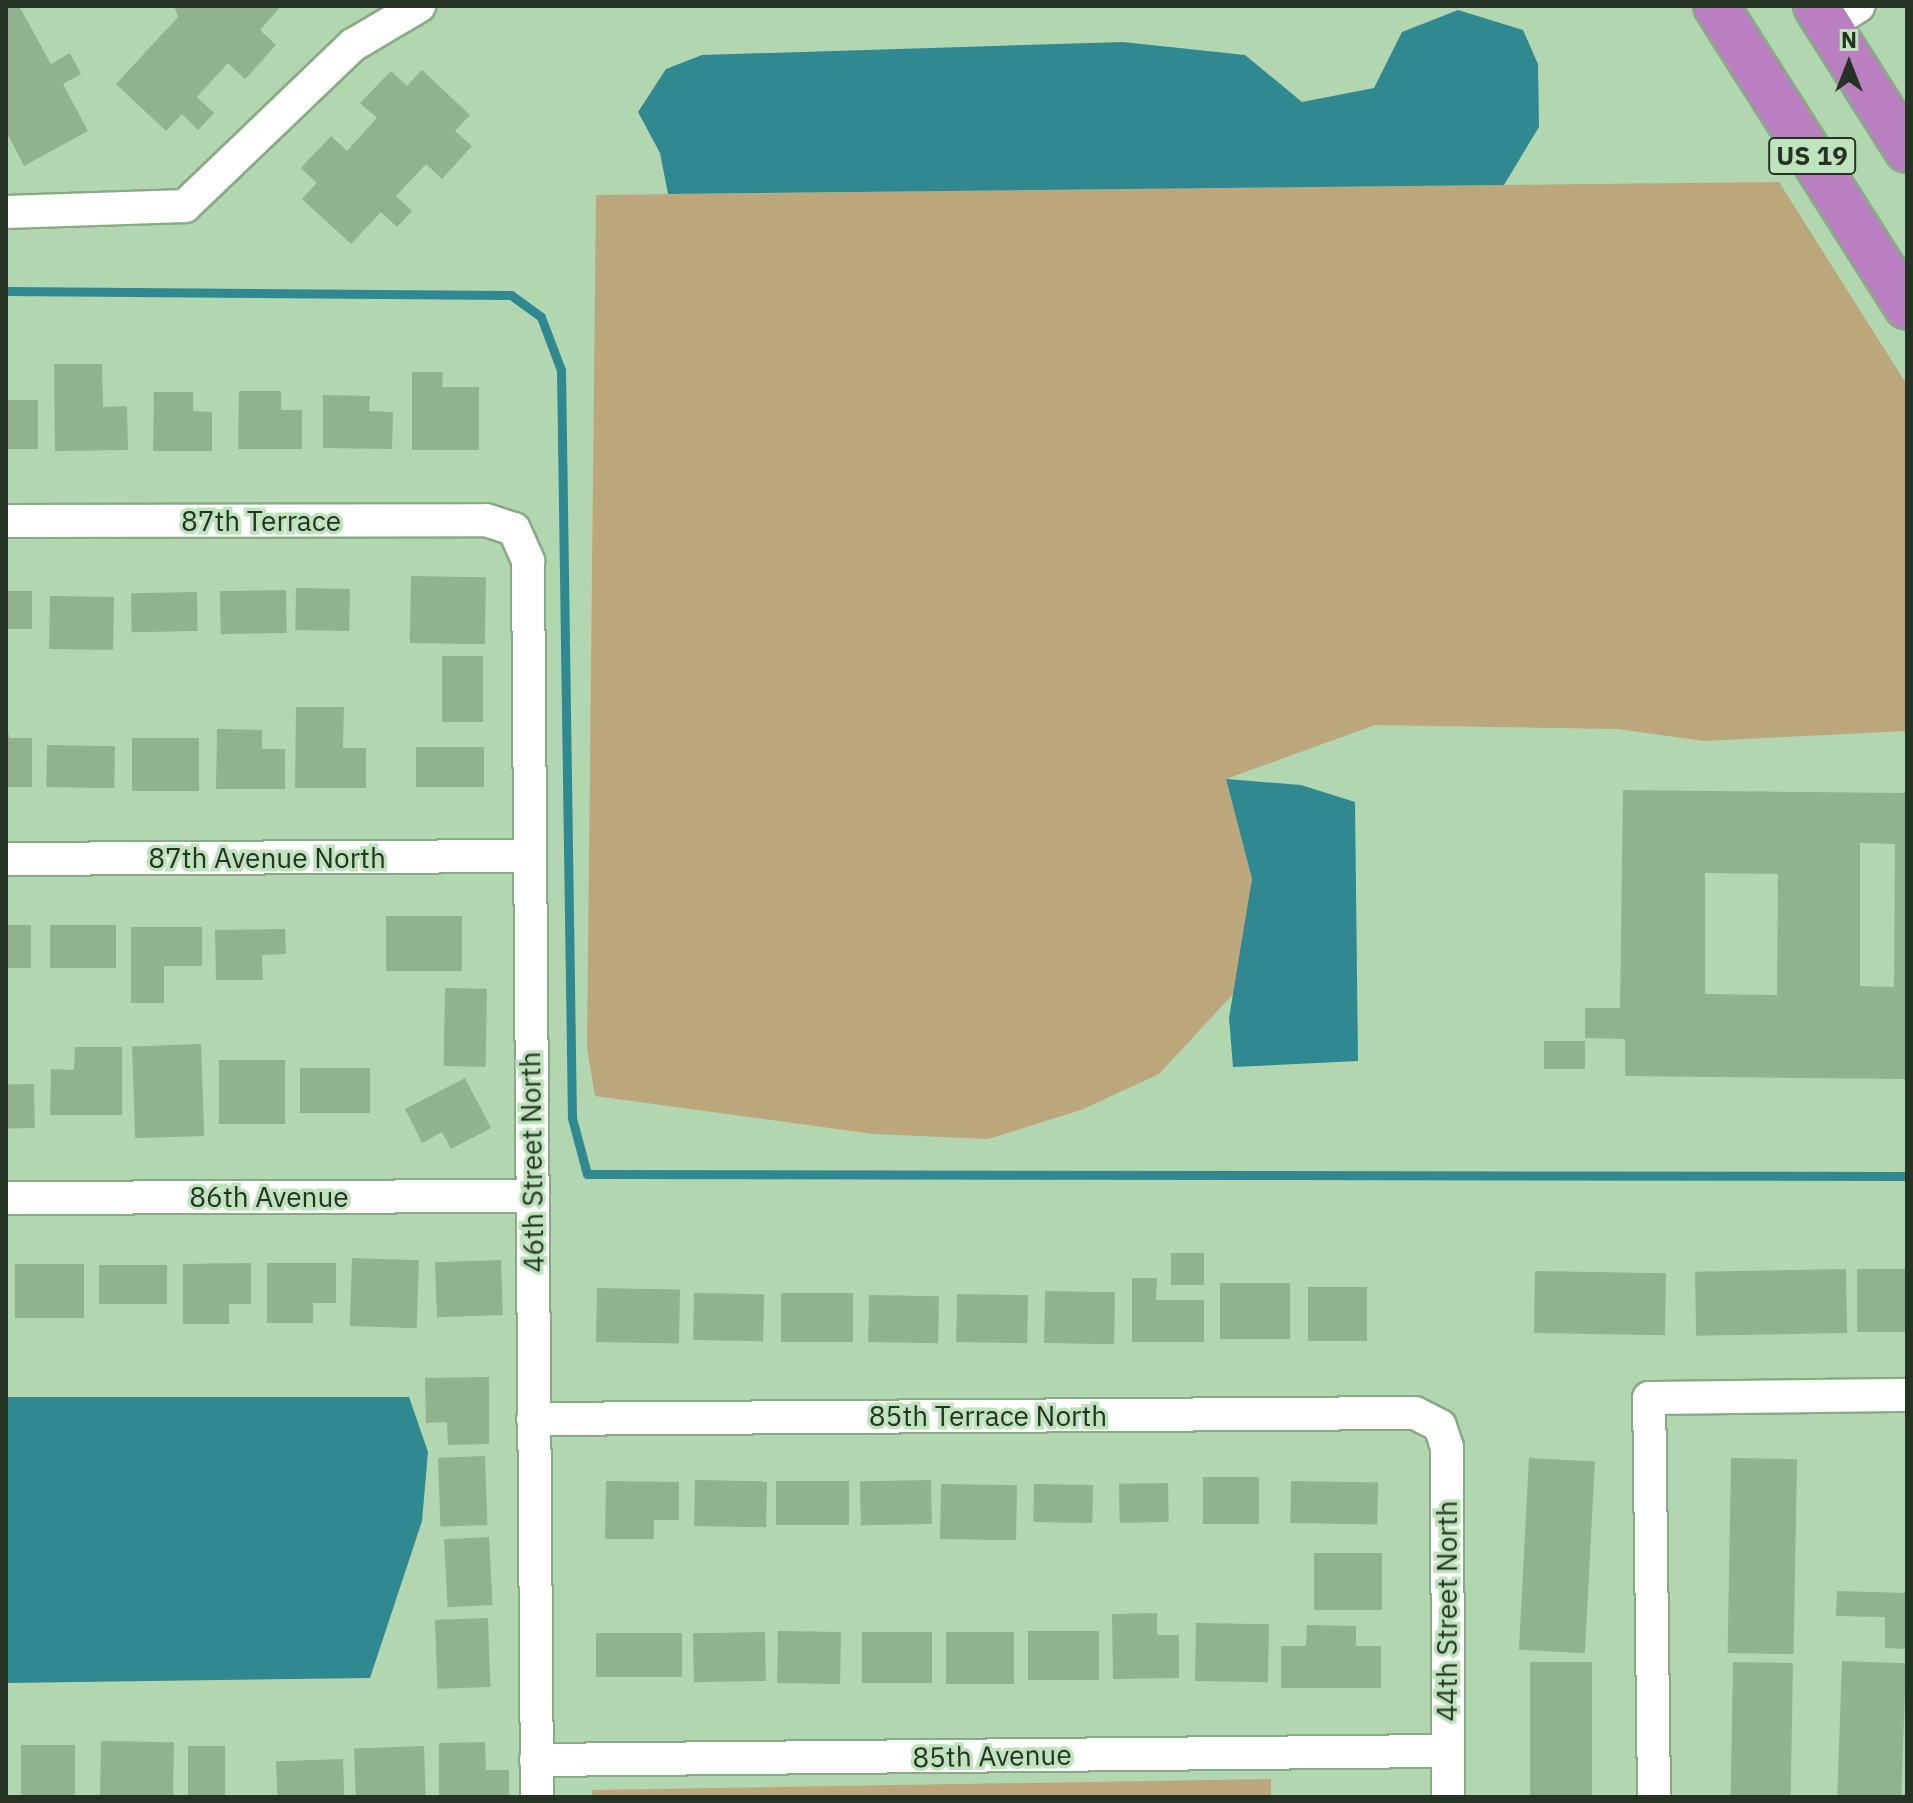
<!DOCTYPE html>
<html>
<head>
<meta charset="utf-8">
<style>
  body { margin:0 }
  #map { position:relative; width:1913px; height:1803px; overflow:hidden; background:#b2d6af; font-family:"IBM Plex Sans",sans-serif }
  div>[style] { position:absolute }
  .green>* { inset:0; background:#bca67b }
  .water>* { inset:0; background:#308990 }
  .stream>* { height:9px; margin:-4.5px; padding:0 4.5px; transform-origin:4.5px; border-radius:4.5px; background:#308990 }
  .building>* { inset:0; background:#90b38e; transform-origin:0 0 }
  .roads { filter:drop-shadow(2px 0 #88aa85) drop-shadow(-2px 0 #88aa85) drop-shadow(0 2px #88aa85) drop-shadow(0 -2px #88aa85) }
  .minor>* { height:32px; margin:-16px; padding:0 16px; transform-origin:16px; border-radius:16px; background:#fff }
  .highway>* { height:44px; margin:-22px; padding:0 22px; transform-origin:22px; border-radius:22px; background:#b97fc0 }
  span { translate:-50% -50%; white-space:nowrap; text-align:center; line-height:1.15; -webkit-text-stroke:7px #bfe3bc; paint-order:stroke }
  .shield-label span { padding:2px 6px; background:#bfe3bc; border:2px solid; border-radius:6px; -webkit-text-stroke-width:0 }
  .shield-label { font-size:26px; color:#253324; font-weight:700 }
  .street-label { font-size:28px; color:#253324 }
  .frame { position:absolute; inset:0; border:8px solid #253324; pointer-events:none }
  .north { position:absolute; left:1809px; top:24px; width:80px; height:80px; -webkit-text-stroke:6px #bfe3bc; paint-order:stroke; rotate:0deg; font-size:22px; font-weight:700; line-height:32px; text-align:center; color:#253324 }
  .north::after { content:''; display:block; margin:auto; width:28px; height:36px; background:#253324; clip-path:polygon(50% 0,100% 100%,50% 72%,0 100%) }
</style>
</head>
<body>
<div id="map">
  <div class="green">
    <i style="clip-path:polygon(1779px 182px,1907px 385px,1907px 731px,1704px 741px,1618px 729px,1375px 725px,1226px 779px,1252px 879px,1243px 956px,1234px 993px,1159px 1074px,1081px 1110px,988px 1139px,874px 1134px,595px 1096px,587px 1048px,596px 195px)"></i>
    <i style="clip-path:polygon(1271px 1779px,1271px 1797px,592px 1797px,592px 1790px)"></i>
  </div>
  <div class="water">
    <i style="clip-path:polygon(1458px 10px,1523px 30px,1538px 64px,1539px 127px,1504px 185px,668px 194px,660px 153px,638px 112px,666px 69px,702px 55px,1123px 42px,1245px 55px,1302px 102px,1374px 88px,1402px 32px)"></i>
    <i style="clip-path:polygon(1226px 779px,1301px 785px,1355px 802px,1358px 1061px,1233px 1067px,1229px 1018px,1252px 879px)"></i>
    <i style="clip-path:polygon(6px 1397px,409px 1397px,428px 1452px,422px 1521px,370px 1678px,6px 1683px)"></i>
  </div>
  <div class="stream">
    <i style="left:6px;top:291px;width:505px;rotate:0.45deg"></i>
    <i style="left:511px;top:295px;width:37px;rotate:36deg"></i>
    <i style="left:541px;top:317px;width:57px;rotate:69.3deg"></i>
    <i style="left:561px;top:370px;width:748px;rotate:89.16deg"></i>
    <i style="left:572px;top:1118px;width:58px;rotate:75deg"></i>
    <i style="left:587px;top:1174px;width:1320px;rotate:0.09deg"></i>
  </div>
  <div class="building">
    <i style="clip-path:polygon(6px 6px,19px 6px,51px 64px,70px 53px,81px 74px,63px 84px,88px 131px,24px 166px,6px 131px)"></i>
    <i style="clip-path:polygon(174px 6px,281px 6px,260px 30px,276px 45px,245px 79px,228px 63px,197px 97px,214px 113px,198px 130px,182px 114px,166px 131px,116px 84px,178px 17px)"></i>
    <i style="clip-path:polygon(422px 70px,470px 115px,455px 131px,472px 146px,442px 179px,426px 164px,396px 196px,412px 211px,397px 227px,381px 212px,351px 244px,302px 199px,317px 183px,301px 168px,331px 136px,347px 151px,377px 118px,360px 103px,391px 71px,407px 86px)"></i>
    <i style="clip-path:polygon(54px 364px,102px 364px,103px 407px,127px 406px,128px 450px,55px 451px)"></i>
    <i style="clip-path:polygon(412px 372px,443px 372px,442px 387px,479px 387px,479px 450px,412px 450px)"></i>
    <i style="clip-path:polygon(239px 391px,281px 391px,281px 410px,302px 410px,302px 449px,238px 449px)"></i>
    <i style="clip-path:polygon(154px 392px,193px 392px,193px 411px,212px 412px,212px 451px,153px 451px)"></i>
    <i style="clip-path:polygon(323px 395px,370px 396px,369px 411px,393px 412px,392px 449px,323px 448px)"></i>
    <i style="left:6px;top:400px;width:32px;height:49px"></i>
    <i style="left:411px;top:576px;width:75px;height:67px;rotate:1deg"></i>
    <i style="left:296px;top:588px;width:54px;height:42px;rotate:1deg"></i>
    <i style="left:286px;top:590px;width:43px;height:66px;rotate:89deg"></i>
    <i style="left:6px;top:591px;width:26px;height:38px"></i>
    <i style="left:197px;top:592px;width:39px;height:66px;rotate:89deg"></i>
    <i style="left:50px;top:596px;width:64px;height:53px;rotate:1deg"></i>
    <i style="left:442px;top:656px;width:41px;height:66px"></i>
    <i style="clip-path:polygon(296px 707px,344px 707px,343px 748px,366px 748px,366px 788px,295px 788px)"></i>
    <i style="clip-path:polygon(6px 714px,9px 738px,32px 738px,32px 787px,6px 787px)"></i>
    <i style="clip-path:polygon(217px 729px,262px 730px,262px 749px,285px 749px,285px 789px,216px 789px)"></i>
    <i style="left:132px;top:738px;width:67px;height:53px"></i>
    <i style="left:47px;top:745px;width:68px;height:42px;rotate:1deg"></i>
    <i style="left:416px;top:747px;width:68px;height:40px"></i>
    <i style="clip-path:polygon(evenodd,1623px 790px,1907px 793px,1907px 1079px,1625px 1076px,1625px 1039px,1585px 1038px,1585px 1008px,1620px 1008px,1623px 790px,1860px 843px,1895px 844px,1894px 987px,1860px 986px,1860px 843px,1623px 790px,1705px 873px,1778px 874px,1777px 995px,1705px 994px,1705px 873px)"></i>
    <i style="left:386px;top:916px;width:76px;height:55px"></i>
    <i style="left:6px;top:925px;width:25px;height:43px"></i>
    <i style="left:50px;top:925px;width:66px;height:43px"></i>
    <i style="clip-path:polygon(131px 927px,202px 927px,202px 966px,164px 966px,164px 1003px,131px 1003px)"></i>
    <i style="clip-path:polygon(285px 929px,286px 954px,262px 955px,263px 980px,216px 980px,215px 930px)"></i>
    <i style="left:445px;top:988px;width:42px;height:78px;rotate:1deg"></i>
    <i style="left:1544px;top:1041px;width:41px;height:28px"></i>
    <i style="left:201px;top:1044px;width:92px;height:69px;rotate:88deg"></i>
    <i style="clip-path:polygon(75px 1047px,122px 1047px,122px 1115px,50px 1115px,51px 1069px,74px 1070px)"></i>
    <i style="left:219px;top:1060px;width:66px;height:64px"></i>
    <i style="left:370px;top:1068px;width:45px;height:70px;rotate:90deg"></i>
    <i style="clip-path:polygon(465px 1078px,491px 1128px,451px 1149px,442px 1132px,422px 1143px,405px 1109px)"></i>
    <i style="left:34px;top:1084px;width:44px;height:28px;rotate:89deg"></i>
    <i style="left:1171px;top:1253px;width:33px;height:32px"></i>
    <i style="left:352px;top:1258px;width:67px;height:68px;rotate:2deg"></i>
    <i style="left:501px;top:1260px;width:55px;height:66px;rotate:88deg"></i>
    <i style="clip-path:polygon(251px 1263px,251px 1304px,229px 1304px,229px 1324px,183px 1324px,183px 1264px)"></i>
    <i style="clip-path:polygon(267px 1263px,336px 1263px,336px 1303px,313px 1303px,313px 1323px,267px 1323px)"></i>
    <i style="left:15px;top:1264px;width:69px;height:54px"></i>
    <i style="left:99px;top:1265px;width:68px;height:39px"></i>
    <i style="left:1846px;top:1269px;width:64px;height:151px;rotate:89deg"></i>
    <i style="left:1857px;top:1269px;width:50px;height:63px"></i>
    <i style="left:1535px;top:1271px;width:131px;height:62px;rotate:1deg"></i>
    <i style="clip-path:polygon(1132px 1278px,1157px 1278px,1156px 1300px,1204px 1300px,1204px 1342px,1132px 1342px)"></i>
    <i style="left:1220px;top:1283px;width:70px;height:56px"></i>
    <i style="left:1367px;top:1287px;width:54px;height:59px;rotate:90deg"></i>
    <i style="left:597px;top:1288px;width:83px;height:54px;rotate:1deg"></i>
    <i style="left:1045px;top:1291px;width:70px;height:52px;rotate:1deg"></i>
    <i style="left:694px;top:1293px;width:70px;height:47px;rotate:1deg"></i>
    <i style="left:781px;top:1293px;width:72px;height:49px"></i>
    <i style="left:957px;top:1294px;width:71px;height:48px;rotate:1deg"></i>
    <i style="left:869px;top:1295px;width:70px;height:47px;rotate:1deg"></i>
    <i style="clip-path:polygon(489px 1377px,489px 1444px,448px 1445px,447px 1422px,426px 1423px,425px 1378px)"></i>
    <i style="left:485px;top:1456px;width:69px;height:47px;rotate:88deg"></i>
    <i style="left:1529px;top:1458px;width:66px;height:192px;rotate:3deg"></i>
    <i style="left:1731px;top:1458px;width:66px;height:195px;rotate:1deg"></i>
    <i style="left:1203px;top:1477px;width:56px;height:47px"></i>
    <i style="left:695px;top:1480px;width:72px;height:46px;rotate:1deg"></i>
    <i style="left:931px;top:1480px;width:44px;height:71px;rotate:89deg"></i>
    <i style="clip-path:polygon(606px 1481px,679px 1482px,679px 1520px,654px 1520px,654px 1539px,605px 1539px)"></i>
    <i style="left:776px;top:1481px;width:73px;height:44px"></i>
    <i style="left:1291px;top:1481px;width:87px;height:42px;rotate:1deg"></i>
    <i style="left:1168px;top:1483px;width:39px;height:49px;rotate:89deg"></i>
    <i style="left:941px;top:1484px;width:76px;height:55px;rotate:1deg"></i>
    <i style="left:1034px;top:1484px;width:59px;height:38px;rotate:1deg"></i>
    <i style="left:489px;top:1537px;width:68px;height:45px;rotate:87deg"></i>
    <i style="left:1314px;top:1553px;width:68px;height:57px"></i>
    <i style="clip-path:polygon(1837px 1591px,1907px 1593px,1906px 1649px,1885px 1648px,1885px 1617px,1836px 1616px)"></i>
    <i style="clip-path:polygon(1157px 1613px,1157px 1635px,1179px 1635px,1179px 1678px,1113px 1679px,1112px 1614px)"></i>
    <i style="left:488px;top:1618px;width:69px;height:53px;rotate:88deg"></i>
    <i style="left:1196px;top:1623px;width:73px;height:58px;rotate:1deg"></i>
    <i style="clip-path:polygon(1307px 1625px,1356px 1626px,1356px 1646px,1381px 1646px,1381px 1688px,1281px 1688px,1281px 1646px,1306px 1646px)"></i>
    <i style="left:778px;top:1631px;width:63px;height:52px;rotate:1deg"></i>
    <i style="left:1099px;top:1631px;width:49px;height:71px;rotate:90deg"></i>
    <i style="left:765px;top:1632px;width:49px;height:72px;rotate:89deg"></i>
    <i style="left:862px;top:1632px;width:70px;height:51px"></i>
    <i style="left:946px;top:1632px;width:68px;height:52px"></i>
    <i style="left:596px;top:1633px;width:86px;height:44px"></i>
    <i style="left:1842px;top:1661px;width:64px;height:136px;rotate:2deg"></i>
    <i style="left:1530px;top:1662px;width:62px;height:135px"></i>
    <i style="left:1733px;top:1662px;width:60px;height:135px;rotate:1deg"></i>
    <i style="left:101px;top:1741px;width:73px;height:56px;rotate:1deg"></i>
    <i style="clip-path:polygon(485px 1742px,486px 1770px,509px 1770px,509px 1797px,439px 1797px,439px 1743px)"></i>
    <i style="left:21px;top:1745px;width:54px;height:52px"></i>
    <i style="left:188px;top:1746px;width:37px;height:51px"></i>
    <i style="left:424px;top:1746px;width:51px;height:70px;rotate:88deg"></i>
    <i style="left:343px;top:1759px;width:37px;height:67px;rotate:88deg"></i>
  </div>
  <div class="roads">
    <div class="minor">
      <i style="left:1828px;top:25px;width:36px;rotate:-32deg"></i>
      <i style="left:6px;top:212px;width:179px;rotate:-1.9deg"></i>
      <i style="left:185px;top:206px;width:233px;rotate:-43.8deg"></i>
      <i style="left:353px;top:45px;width:77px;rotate:-30.6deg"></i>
      <i style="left:6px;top:521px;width:480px;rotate:-0.1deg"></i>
      <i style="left:486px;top:520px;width:29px;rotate:18deg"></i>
      <i style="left:514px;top:529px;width:35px;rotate:66deg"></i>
      <i style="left:528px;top:561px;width:1236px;rotate:89.58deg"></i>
      <i style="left:6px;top:859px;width:522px;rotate:-0.33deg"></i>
      <i style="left:6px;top:1198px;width:527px;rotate:-0.22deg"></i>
      <i style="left:533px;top:1419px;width:882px;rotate:-0.39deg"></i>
      <i style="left:1415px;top:1413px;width:28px;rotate:27deg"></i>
      <i style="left:1440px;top:1426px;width:22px;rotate:72deg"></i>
      <i style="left:1447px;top:1447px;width:350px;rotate:89.8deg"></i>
      <i style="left:536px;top:1760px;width:911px;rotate:-0.57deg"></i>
      <i style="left:1654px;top:1797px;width:399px;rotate:-90.7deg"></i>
      <i style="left:1649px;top:1398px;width:258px;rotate:-0.7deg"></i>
    </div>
    <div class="highway">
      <i style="left:1716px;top:6px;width:356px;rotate:57.6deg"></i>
      <i style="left:1816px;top:6px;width:170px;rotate:57.7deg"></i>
    </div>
  </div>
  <div class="shield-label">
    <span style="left:1812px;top:156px">US 19</span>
  </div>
  <div class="street-label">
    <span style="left:261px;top:521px">87th Terrace</span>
    <span style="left:267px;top:858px">87th Avenue North</span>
    <span style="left:532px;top:1162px;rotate:-91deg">46th Street North</span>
    <span style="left:269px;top:1197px">86th Avenue</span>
    <span style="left:988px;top:1416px">85th Terrace North</span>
    <span style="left:1447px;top:1611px;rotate:-90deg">44th Street North</span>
    <span style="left:992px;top:1756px;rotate:-1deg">85th Avenue</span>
  </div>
  <div class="frame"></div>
  <div class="north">N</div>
</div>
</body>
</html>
